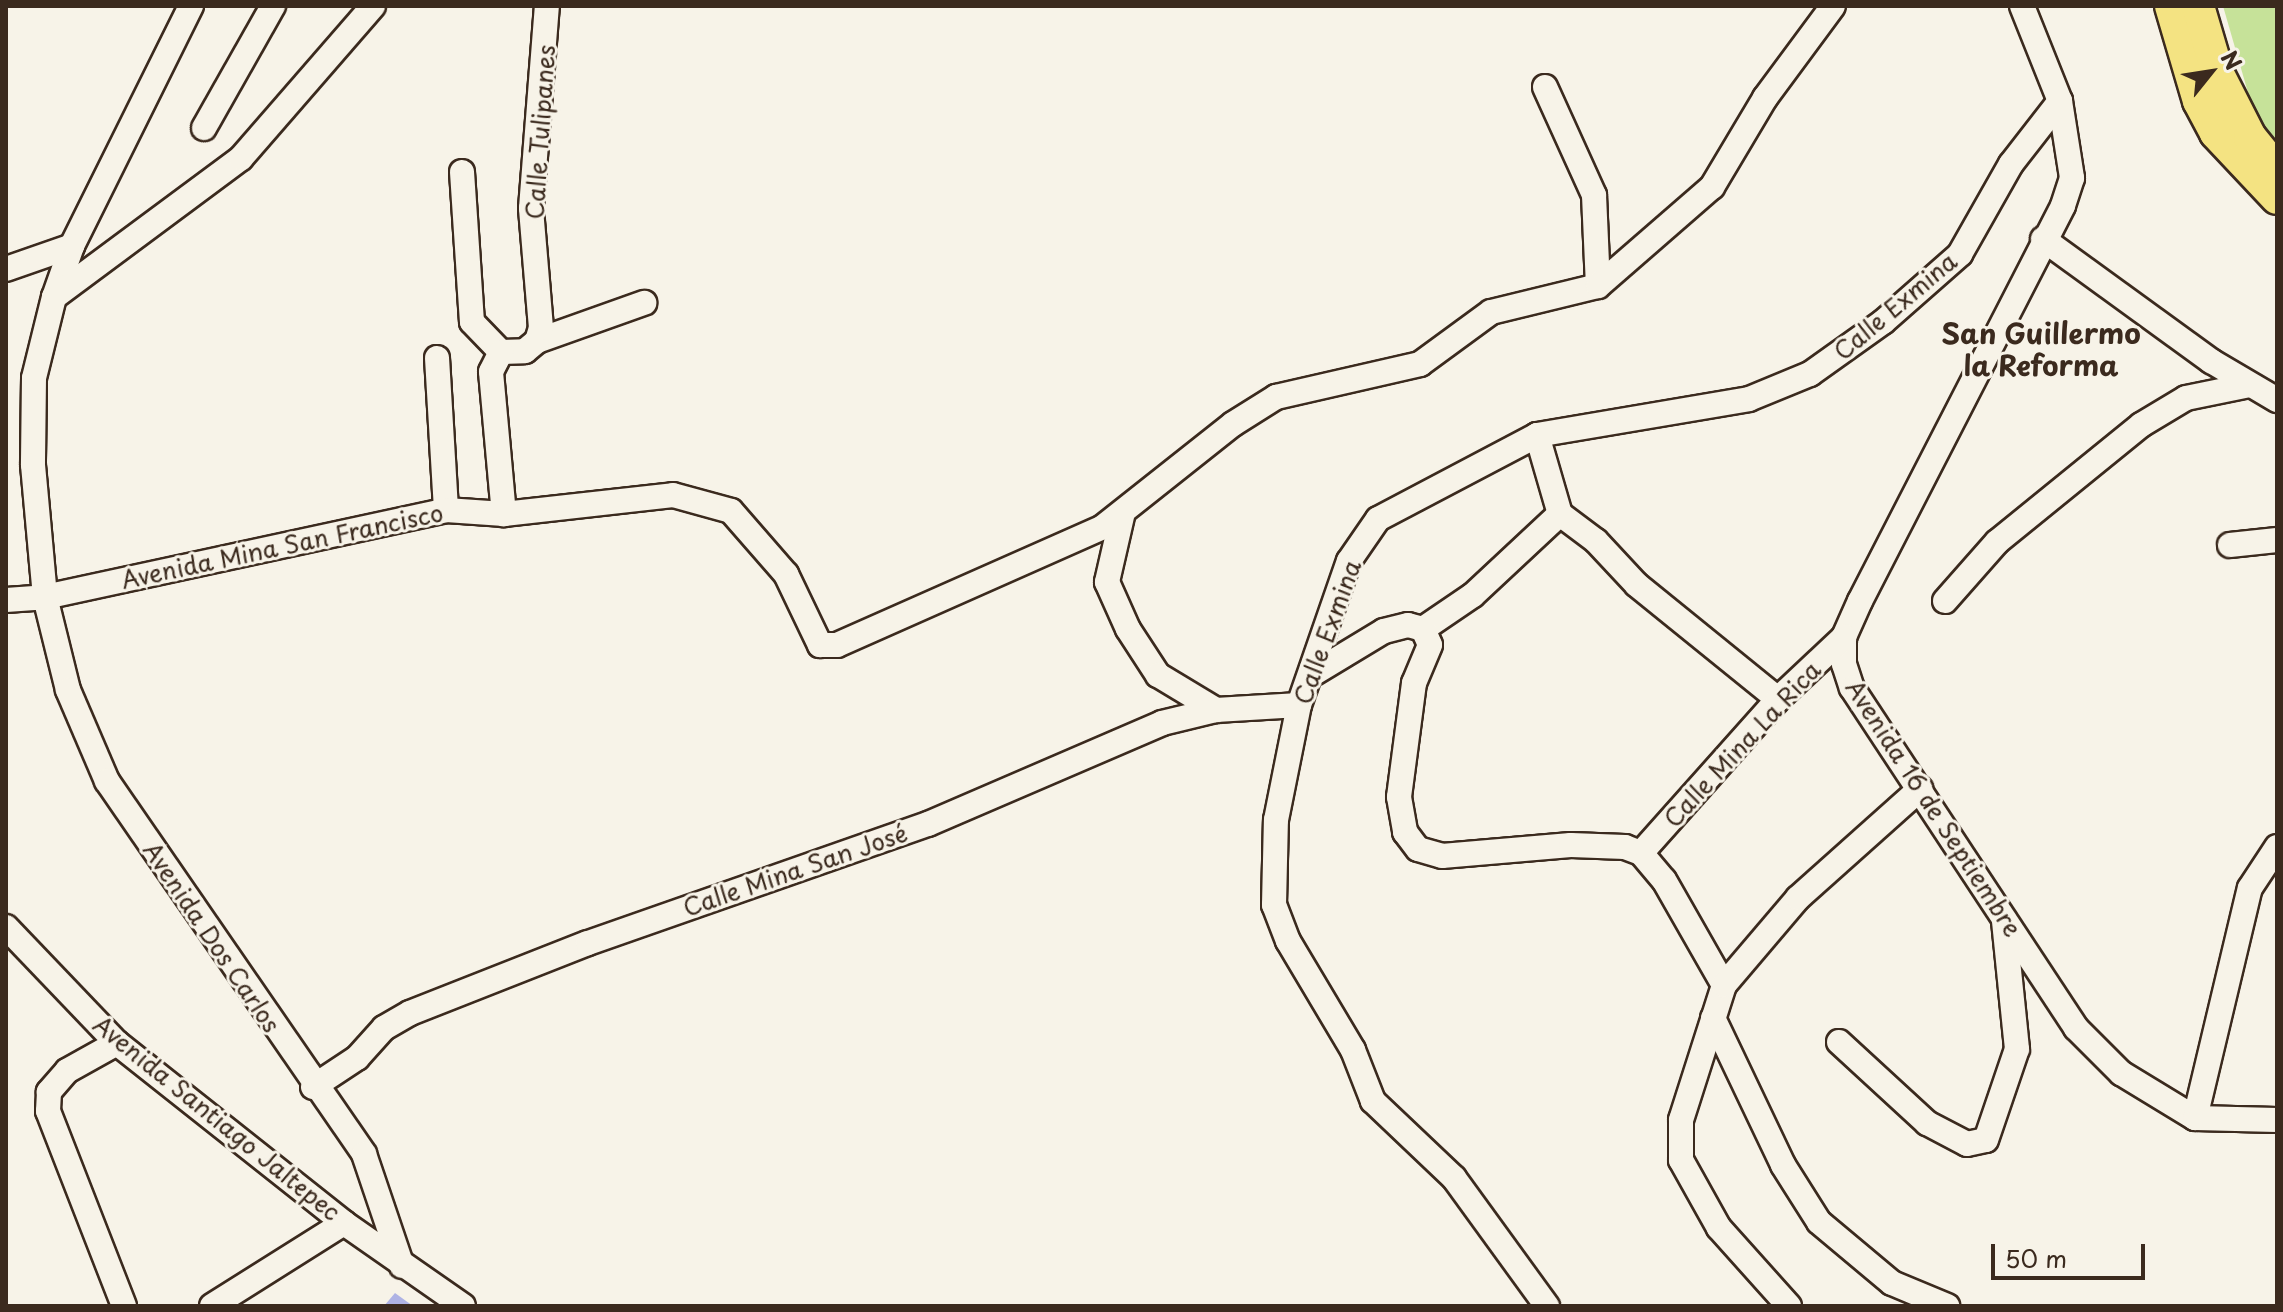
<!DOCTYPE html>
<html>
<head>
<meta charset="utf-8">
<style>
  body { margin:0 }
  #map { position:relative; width:2283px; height:1312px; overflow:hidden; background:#f7f3e8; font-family:"Playpen Sans",sans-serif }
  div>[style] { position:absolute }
  .green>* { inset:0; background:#c6e299 }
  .building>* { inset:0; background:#afb3e4 }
  .roads { filter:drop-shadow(2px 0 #3b2a1e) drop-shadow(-2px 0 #3b2a1e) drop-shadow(0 2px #3b2a1e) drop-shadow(0 -2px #3b2a1e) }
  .minor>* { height:24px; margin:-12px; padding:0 12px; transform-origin:12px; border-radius:12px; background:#f7f3e8 }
  .major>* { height:32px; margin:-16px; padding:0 16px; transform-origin:16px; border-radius:16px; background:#f4e382 }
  span { translate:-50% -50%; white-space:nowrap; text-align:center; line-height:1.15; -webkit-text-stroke:6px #f7f3e8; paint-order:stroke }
  .street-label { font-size:24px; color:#3b2a1e }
  .quarter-label { font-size:28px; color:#3b2a1e; font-weight:700 }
  .frame { position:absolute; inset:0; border:8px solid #3b2a1e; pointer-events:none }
  .north { position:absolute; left:2171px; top:32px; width:80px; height:80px; -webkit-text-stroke:6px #f7f3e8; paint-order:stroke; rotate:60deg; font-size:22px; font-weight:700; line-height:32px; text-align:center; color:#3b2a1e }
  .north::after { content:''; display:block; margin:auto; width:28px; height:36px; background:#3b2a1e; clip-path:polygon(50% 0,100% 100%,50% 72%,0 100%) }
  .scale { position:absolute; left:1991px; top:1244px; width:154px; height:36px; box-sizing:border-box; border:4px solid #3b2a1e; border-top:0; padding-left:10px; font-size:24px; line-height:28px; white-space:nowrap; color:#3b2a1e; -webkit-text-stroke:6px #f7f3e8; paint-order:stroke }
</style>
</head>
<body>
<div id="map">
  <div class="green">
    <i style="clip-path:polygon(2223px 6px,2277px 6px,2277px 193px)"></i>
  </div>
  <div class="building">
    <i style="clip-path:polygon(395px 1293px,413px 1306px,384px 1306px)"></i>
  </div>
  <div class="roads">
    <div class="minor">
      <i style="left:191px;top:6px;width:268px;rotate:116.4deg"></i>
      <i style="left:72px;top:246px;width:54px;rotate:109.4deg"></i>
      <i style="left:54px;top:297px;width:83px;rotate:103.9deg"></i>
      <i style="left:34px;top:378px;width:87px;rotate:90.7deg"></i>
      <i style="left:33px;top:465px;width:133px;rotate:84.8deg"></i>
      <i style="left:45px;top:597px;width:96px;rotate:76.1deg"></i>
      <i style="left:68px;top:690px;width:99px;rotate:66.8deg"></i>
      <i style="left:107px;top:781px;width:453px;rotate:55.4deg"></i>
      <i style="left:364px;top:1154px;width:118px;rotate:71.3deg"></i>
      <i style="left:2022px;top:6px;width:102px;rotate:68.2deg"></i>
      <i style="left:2060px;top:101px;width:78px;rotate:81.1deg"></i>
      <i style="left:2072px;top:178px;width:29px;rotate:108deg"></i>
      <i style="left:2063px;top:206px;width:444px;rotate:117.2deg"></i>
      <i style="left:1860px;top:601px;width:39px;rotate:114deg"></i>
      <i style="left:1844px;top:637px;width:27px;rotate:90deg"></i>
      <i style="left:1844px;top:664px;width:25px;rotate:72deg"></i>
      <i style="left:1852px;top:688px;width:407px;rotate:56.6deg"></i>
      <i style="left:2076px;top:1028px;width:64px;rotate:45deg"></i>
      <i style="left:2121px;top:1073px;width:87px;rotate:31.3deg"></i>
      <i style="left:1545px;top:87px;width:119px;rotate:65.6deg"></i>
      <i style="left:1594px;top:195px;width:91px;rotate:87.5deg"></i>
      <i style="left:204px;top:128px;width:140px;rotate:-60.5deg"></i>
      <i style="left:462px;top:172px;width:150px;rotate:86.2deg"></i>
      <i style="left:472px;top:322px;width:42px;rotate:46deg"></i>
      <i style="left:2043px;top:239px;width:208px;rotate:36deg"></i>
      <i style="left:2211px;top:361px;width:77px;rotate:30.6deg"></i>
      <i style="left:6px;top:269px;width:70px;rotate:-19.2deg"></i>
      <i style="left:54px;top:297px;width:233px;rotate:-36.6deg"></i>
      <i style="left:241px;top:158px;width:201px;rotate:-49deg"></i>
      <i style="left:537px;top:341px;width:114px;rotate:-19.6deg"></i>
      <i style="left:501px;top:352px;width:24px;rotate:-2deg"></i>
      <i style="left:525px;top:351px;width:16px;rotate:-40deg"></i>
      <i style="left:537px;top:341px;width:14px;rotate:-73deg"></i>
      <i style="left:541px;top:328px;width:120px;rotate:-94.8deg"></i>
      <i style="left:531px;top:208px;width:203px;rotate:-85.5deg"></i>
      <i style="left:501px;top:352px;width:22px;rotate:117deg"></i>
      <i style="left:491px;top:372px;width:143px;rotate:84.8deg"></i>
      <i style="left:437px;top:358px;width:152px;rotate:86.6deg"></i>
      <i style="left:1537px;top:435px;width:82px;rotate:73.8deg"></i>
      <i style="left:1560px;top:514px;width:45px;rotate:36.9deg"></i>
      <i style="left:1596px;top:541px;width:60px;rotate:47deg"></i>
      <i style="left:1637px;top:585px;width:181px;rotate:39deg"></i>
      <i style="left:1123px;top:512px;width:72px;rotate:102.9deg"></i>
      <i style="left:1107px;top:582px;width:51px;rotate:65.9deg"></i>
      <i style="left:1128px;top:629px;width:55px;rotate:56.9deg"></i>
      <i style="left:1158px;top:675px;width:68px;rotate:31.1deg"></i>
      <i style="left:2230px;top:545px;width:47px;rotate:-6.1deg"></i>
      <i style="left:6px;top:600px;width:39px;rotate:-4deg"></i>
      <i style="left:45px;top:597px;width:410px;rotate:-12.2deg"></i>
      <i style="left:446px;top:510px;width:58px;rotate:3.9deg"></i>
      <i style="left:504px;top:514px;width:170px;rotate:-6.4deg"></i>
      <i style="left:673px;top:495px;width:60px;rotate:15.4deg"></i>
      <i style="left:731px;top:511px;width:84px;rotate:48.9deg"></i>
      <i style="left:786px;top:574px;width:79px;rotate:64.4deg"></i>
      <i style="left:820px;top:645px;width:17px"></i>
      <i style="left:837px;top:645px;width:291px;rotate:-23.9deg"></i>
      <i style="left:1103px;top:527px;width:166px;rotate:-38.4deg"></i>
      <i style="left:1233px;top:424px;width:51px;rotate:-32.1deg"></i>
      <i style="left:1276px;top:397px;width:148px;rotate:-12.9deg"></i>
      <i style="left:1420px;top:364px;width:88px;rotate:-36.2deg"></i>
      <i style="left:1491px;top:312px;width:110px;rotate:-13.7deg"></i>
      <i style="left:1598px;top:286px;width:151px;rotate:-41deg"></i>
      <i style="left:1712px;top:187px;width:104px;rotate:-59.2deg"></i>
      <i style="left:1765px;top:98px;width:114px;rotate:-53.5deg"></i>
      <i style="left:1945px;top:601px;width:79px;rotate:-48.6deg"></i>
      <i style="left:1997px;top:542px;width:186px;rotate:-39.1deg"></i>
      <i style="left:2141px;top:425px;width:52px;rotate:-31deg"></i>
      <i style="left:2186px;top:398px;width:65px;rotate:-11.5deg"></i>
      <i style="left:1423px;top:629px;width:60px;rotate:-34.2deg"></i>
      <i style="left:1473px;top:595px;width:119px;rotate:-43deg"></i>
      <i style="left:1311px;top:675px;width:85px;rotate:-31.1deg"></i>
      <i style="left:1384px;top:631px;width:25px;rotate:-14deg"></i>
      <i style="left:1408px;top:625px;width:16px;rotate:15deg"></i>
      <i style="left:1423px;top:629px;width:17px;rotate:66deg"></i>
      <i style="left:1430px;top:645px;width:41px;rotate:112.8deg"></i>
      <i style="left:1414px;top:683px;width:115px;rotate:97.5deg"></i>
      <i style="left:1399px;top:797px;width:36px;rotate:80deg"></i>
      <i style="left:1405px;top:832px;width:21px;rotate:53deg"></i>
      <i style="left:1418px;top:849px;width:25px;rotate:16deg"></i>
      <i style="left:1442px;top:856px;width:129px;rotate:-4.9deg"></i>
      <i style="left:1571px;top:845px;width:54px;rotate:2.1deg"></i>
      <i style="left:1625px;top:847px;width:17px;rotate:21deg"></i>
      <i style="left:1641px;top:853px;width:35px;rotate:50deg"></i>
      <i style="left:1664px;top:880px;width:121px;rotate:60.3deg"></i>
      <i style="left:1641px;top:853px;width:206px;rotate:-48.3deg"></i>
      <i style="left:1778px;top:699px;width:91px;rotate:-43.2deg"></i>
      <i style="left:6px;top:927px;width:161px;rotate:46.3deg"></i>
      <i style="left:117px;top:1043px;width:290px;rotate:38.4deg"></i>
      <i style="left:344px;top:1223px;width:145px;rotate:34.9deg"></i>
      <i style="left:1713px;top:1018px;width:163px;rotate:64.5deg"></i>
      <i style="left:1783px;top:1165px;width:67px;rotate:57.7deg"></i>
      <i style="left:1819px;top:1222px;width:95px;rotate:39.9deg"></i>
      <i style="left:1892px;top:1283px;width:60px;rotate:22.7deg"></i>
      <i style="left:1839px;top:1042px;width:120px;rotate:42.6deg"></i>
      <i style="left:1927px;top:1123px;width:45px;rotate:27.7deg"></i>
      <i style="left:1967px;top:1144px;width:19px;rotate:-12deg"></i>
      <i style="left:1986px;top:1140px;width:96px;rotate:-71.2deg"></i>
      <i style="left:2017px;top:1049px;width:130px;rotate:-95.8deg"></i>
      <i style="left:117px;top:1043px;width:57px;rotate:150.8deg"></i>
      <i style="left:67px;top:1071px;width:28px;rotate:131deg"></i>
      <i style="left:49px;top:1092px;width:19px;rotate:93deg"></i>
      <i style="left:48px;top:1111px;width:209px;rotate:68.7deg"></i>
      <i style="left:313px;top:1087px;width:53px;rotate:-33.4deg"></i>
      <i style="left:357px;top:1058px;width:40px;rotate:-48deg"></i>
      <i style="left:384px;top:1028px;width:30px;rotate:-30deg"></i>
      <i style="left:410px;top:1013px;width:191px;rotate:-21.5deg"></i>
      <i style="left:588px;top:943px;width:360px;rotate:-19.3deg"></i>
      <i style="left:928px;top:824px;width:255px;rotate:-23.3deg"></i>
      <i style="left:1162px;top:723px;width:56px;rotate:-13.5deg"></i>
      <i style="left:1216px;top:710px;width:83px;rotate:-3.4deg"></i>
      <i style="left:2195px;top:1118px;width:236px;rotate:-76.6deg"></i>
      <i style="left:2250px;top:888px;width:49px;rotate:-56.6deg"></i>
      <i style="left:2195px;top:1118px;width:82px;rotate:1.4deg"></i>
      <i style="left:212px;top:1306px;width:156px;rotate:-32.2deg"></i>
      <i style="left:1547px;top:1306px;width:158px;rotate:-126deg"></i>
      <i style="left:1454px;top:1178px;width:112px;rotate:-136.5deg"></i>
      <i style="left:1373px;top:1101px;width:55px;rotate:-111.4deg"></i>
      <i style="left:1353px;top:1050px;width:127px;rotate:-120.8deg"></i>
      <i style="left:1288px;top:941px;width:39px;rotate:-111deg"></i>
      <i style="left:1274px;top:905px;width:85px;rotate:-88.7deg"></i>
      <i style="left:1276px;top:820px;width:117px;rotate:-78.7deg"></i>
      <i style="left:1299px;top:705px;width:152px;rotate:-70.9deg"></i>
      <i style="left:1349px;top:561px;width:51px;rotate:-55.4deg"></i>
      <i style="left:1378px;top:519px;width:180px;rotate:-27.8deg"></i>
      <i style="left:1537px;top:435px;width:215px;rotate:-9.6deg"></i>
      <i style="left:1749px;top:399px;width:66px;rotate:-22.3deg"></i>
      <i style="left:1810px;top:374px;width:90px;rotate:-35.5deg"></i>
      <i style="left:1883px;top:322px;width:103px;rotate:-41.4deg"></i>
      <i style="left:1960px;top:254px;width:103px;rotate:-60.5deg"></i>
      <i style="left:2011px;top:164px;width:80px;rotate:-52.1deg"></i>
      <i style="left:1789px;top:1306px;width:105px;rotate:-131.9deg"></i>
      <i style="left:1719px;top:1228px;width:78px;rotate:-119.2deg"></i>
      <i style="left:1681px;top:1160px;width:40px;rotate:-90deg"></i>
      <i style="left:1681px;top:1120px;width:142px;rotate:-72.3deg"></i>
      <i style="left:1724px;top:985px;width:114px;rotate:-49.6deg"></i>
      <i style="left:1798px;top:898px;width:164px;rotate:-41.8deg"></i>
    </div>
    <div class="major">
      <i style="left:2171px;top:6px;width:99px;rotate:73.6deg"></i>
      <i style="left:2199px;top:101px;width:36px;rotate:62deg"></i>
      <i style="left:2216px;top:133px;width:89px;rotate:46.8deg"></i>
      <i style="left:2198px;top:6px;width:71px;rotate:73.6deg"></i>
      <i style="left:2218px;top:74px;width:71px;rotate:63.1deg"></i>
      <i style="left:2250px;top:137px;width:43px;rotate:50.7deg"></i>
    </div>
  </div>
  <div class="street-label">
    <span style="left:540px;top:132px;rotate:-86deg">Calle Tulipanes</span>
    <span style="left:1895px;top:306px;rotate:-40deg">Calle Exmina</span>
    <span style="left:282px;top:546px;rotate:-12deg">Avenida Mina San Francisco</span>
    <span style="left:1327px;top:632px;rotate:-70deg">Calle Exmina</span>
    <span style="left:1742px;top:744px;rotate:-47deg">Calle Mina La Rica</span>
    <span style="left:1934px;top:808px;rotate:57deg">Avenida 16 de Septiembre</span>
    <span style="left:795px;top:870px;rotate:-19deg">Calle Mina San José</span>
    <span style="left:212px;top:937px;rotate:56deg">Avenida Dos Carlos</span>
    <span style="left:217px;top:1118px;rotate:39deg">Avenida Santiago Jaltepec</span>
  </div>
  <div class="quarter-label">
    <span style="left:2041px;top:349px">San Guillermo<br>la Reforma</span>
  </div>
  <div class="frame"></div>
  <div class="north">N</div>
  <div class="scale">50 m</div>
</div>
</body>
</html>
